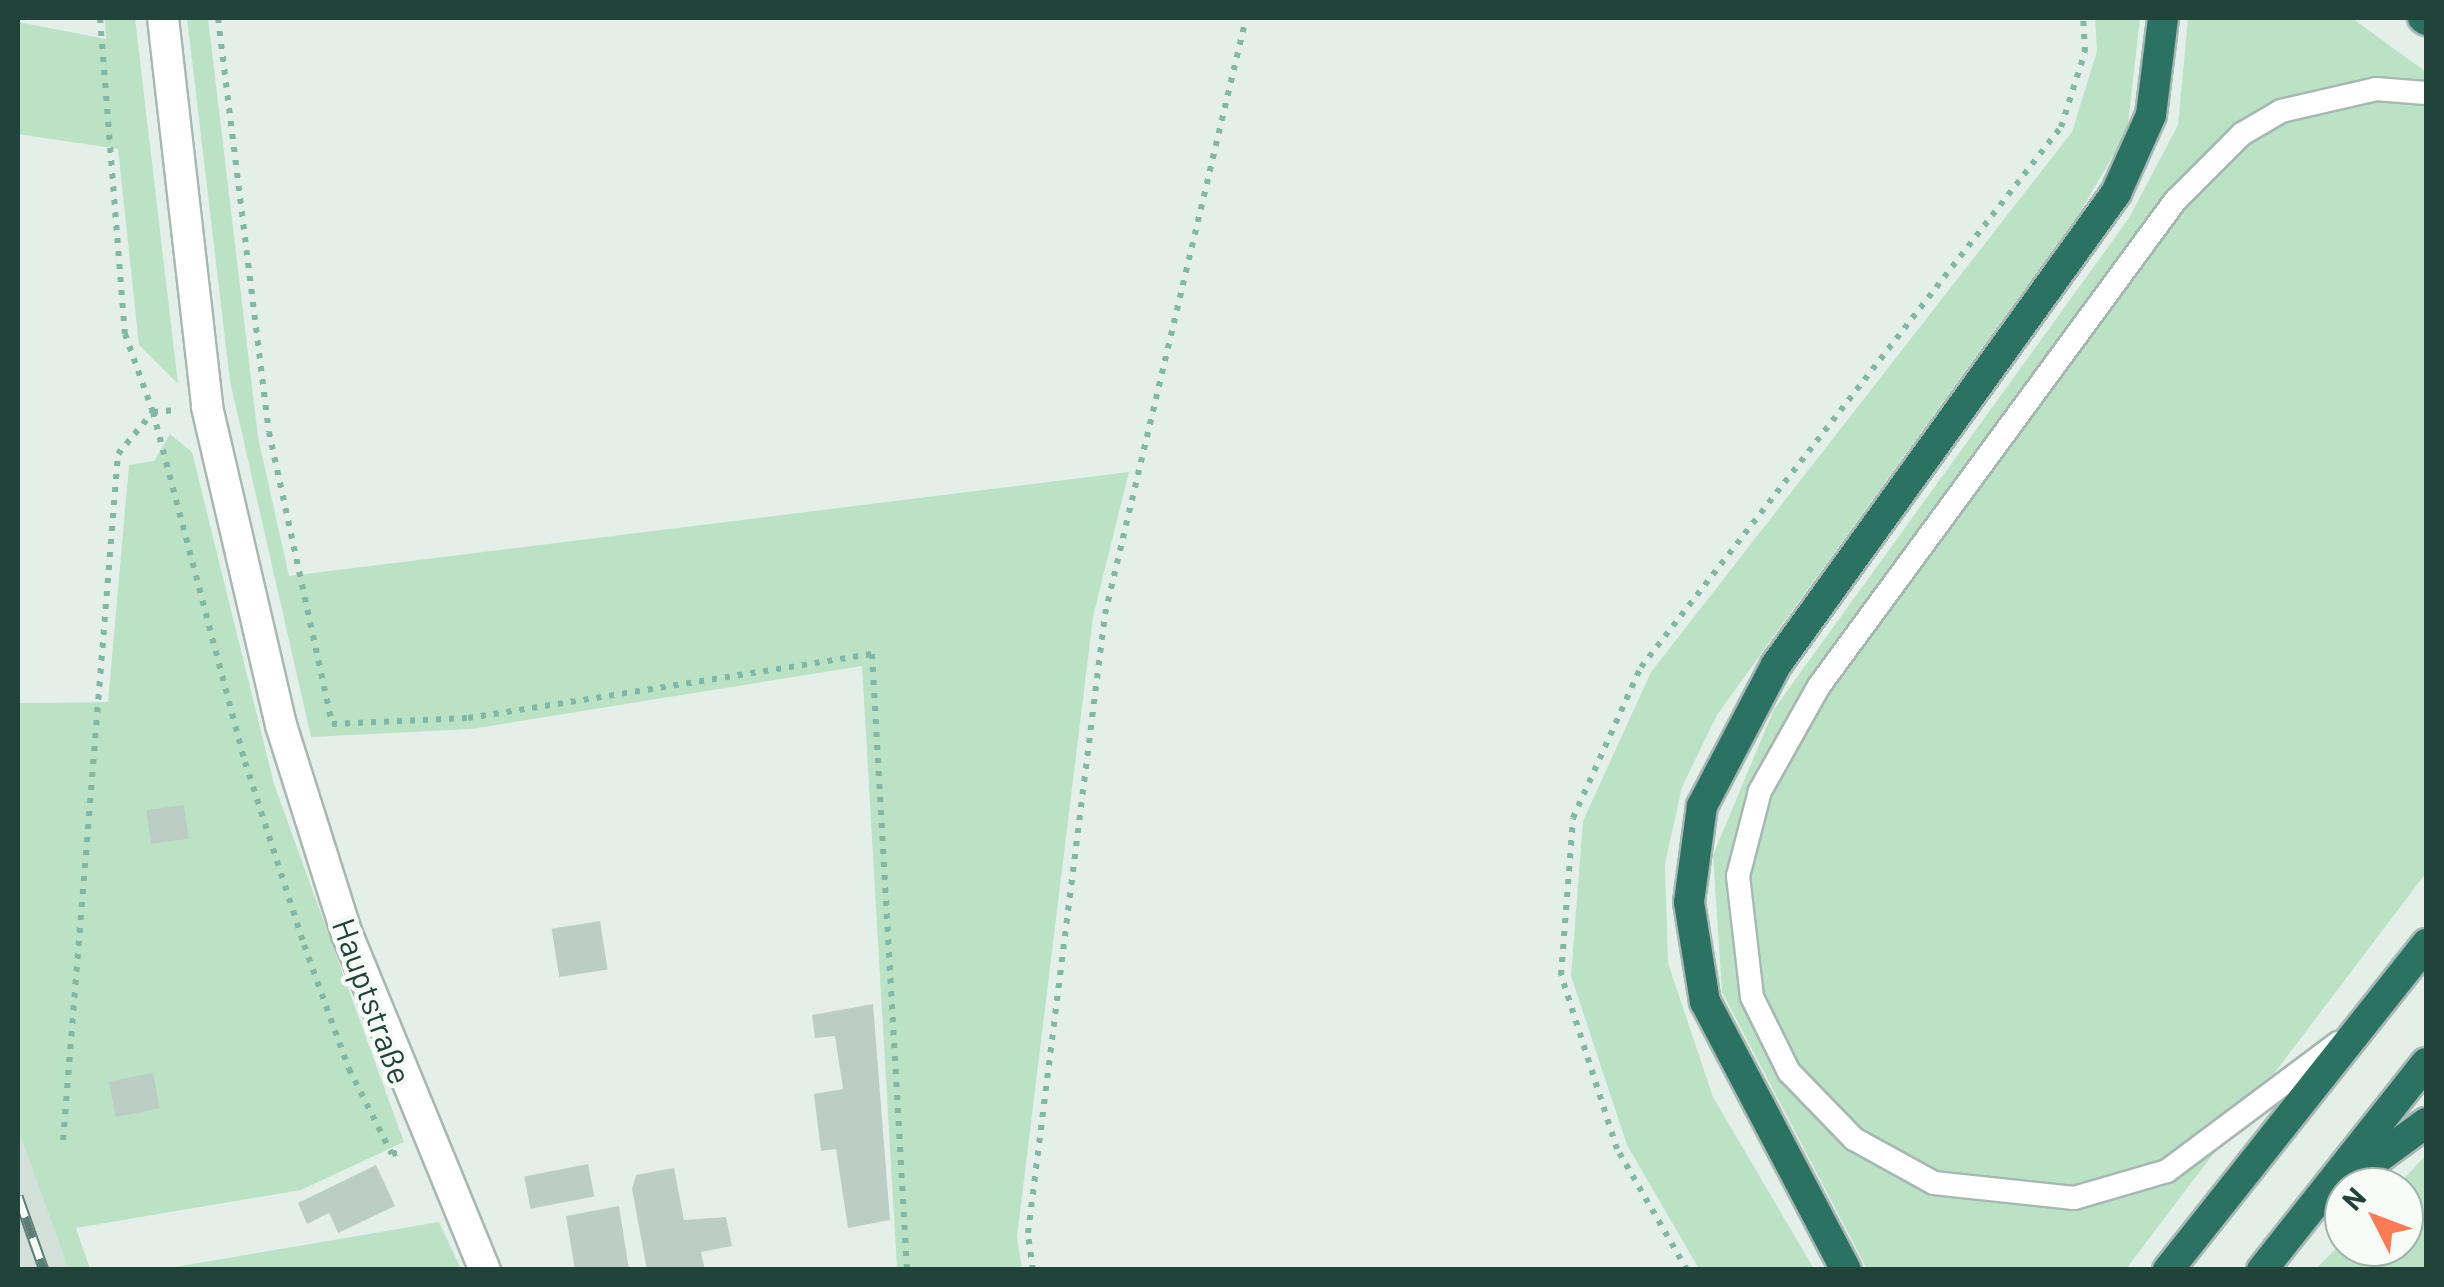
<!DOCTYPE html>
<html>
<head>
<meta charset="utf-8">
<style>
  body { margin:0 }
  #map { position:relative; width:2444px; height:1287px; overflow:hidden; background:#e5efea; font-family:Barlow,sans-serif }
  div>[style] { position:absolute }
  .built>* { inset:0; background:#d3dfd9 }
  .green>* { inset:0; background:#bce2c6 }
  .building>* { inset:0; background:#bccdc6; transform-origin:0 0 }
  .path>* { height:6px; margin-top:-3px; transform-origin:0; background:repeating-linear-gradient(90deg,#82b6a5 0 5px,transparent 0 13px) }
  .roads { filter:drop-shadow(2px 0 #a7b8b2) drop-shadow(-2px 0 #a7b8b2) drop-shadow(0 2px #a7b8b2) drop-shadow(0 -2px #a7b8b2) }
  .lane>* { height:22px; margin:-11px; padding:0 11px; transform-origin:11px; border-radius:11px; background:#fff }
  .secondary>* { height:30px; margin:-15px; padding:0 15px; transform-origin:15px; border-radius:15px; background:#fff }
  .highway>* { height:30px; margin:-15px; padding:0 15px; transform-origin:15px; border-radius:15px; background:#2b7262 }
  .rail>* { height:11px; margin-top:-5.5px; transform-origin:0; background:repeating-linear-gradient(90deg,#f6fbf8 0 22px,#5d7e75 0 44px); box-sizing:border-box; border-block:2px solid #5d7e75 }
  span { translate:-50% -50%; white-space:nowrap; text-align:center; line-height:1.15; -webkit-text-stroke:9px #f6fbf8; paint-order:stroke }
  .street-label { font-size:32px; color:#22433a }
  .frame { position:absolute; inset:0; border:20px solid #22433a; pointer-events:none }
  .north { position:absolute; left:2324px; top:1167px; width:100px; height:100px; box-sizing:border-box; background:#f6fbf8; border:2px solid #a1b1ac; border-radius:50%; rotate:312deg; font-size:28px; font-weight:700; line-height:40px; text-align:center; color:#22433a }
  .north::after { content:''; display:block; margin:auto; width:35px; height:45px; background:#fe7b54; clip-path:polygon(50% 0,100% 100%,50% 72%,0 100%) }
</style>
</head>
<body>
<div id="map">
  <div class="built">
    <i style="clip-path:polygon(18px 1129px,69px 1269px,18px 1269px)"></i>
  </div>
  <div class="green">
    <i style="clip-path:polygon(105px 18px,135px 18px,178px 384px,139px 345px,118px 149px,18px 134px,18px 22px,106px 39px)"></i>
    <i style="clip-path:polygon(187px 18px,208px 18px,258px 437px,289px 576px,1129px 472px,1093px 617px,1017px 1237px,1022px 1269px,897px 1269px,862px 666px,471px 729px,311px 737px,230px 381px)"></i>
    <i style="clip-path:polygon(2095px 18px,2140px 18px,2127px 132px,2079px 214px,1717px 715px,1682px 787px,1665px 864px,1668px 963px,1713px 1097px,1814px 1269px,1699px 1269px,1627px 1145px,1571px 976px,1583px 821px,1651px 672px,2072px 132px,2097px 51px)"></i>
    <i style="clip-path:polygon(2188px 18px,2352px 18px,2426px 72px,2426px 873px,2126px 1269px,1867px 1269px,1722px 992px,1713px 855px,1774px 709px,2129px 218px,2178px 125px)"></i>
    <i style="clip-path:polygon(170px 434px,192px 452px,274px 784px,404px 1142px,301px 1190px,76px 1228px,90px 1269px,69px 1270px,18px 1129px,18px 703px,108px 702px,129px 465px,154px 461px)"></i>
    <i style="clip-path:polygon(2426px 1155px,2426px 1269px,2316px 1269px,2344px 1240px,2404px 1247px,2404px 1187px,2396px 1187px)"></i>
    <i style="clip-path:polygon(439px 1222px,461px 1269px,163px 1269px)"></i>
  </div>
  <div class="building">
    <i style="left:184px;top:805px;width:34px;height:38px;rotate:82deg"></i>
    <i style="left:600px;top:921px;width:49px;height:49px;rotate:81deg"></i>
    <i style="clip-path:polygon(873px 1004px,890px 1220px,848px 1228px,836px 1149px,821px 1151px,814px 1094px,843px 1089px,835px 1036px,815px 1038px,812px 1015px)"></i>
    <i style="left:153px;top:1073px;width:36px;height:45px;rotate:79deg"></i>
    <i style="left:588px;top:1164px;width:33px;height:65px;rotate:79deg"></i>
    <i style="clip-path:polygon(376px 1165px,395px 1206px,338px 1233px,329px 1213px,307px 1224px,298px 1203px)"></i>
    <i style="clip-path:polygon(674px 1168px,684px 1220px,726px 1217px,732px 1246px,701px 1252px,705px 1270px,647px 1270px,632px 1189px,636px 1175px)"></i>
    <i style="clip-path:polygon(619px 1206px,629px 1270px,575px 1270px,566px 1216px)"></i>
  </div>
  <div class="path">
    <i style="left:100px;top:18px;width:317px;rotate:85.5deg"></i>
    <i style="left:125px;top:334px;width:83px;rotate:70.3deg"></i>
    <i style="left:153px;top:412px;width:23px;rotate:-5deg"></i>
    <i style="left:218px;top:18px;width:417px;rotate:83deg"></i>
    <i style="left:269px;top:432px;width:299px;rotate:77.8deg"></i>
    <i style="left:332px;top:724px;width:136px;rotate:-2.5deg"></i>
    <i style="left:468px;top:718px;width:409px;rotate:-9deg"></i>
    <i style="left:872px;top:654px;width:617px;rotate:86.75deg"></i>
    <i style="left:153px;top:412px;width:362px;rotate:75.3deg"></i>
    <i style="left:245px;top:762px;width:192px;rotate:72.1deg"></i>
    <i style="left:304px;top:945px;width:132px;rotate:70.1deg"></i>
    <i style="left:349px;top:1069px;width:95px;rotate:63.2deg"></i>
    <i style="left:392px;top:1154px;width:12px;rotate:-14deg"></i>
    <i style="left:63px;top:1140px;width:688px;rotate:-85.42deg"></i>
    <i style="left:118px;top:454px;width:53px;rotate:-50.3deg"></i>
    <i style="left:1033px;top:1270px;width:37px;rotate:-98deg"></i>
    <i style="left:1028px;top:1233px;width:624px;rotate:-82.91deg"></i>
    <i style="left:1105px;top:614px;width:612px;rotate:-76.69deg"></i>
    <i style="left:1687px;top:1270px;width:140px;rotate:-120deg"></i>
    <i style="left:1617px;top:1149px;width:183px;rotate:-107.8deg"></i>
    <i style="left:1561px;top:975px;width:157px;rotate:-85.6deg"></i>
    <i style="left:1573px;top:818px;width:166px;rotate:-65.8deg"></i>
    <i style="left:1641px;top:667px;width:684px;rotate:-52.13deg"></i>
    <i style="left:2061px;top:127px;width:79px;rotate:-72.3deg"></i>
    <i style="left:2085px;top:52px;width:34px;rotate:-93deg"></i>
  </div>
  <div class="roads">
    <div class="lane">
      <i style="left:2338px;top:1043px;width:214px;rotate:143.2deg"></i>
      <i style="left:2167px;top:1171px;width:97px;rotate:163.8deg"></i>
      <i style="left:2074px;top:1198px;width:141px;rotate:-173.9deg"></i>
      <i style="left:1934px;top:1183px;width:91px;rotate:-151.2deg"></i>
      <i style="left:1854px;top:1139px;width:93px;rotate:-134.1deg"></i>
      <i style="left:1789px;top:1072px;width:84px;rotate:-116.3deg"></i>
      <i style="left:1752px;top:997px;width:122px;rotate:-96.6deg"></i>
      <i style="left:1738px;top:876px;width:88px;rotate:-75.5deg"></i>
      <i style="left:1760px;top:791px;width:120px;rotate:-60.7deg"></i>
      <i style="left:1819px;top:686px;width:602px;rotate:-53.72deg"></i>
      <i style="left:2175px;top:201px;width:95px;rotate:-45deg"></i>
      <i style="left:2242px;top:134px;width:45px;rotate:-30.5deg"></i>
      <i style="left:2281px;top:111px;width:98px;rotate:-13deg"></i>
      <i style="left:2376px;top:89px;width:50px;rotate:4.6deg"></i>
    </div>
    <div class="secondary">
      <i style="left:163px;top:18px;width:391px;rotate:83.5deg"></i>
      <i style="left:207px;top:407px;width:326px;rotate:76.9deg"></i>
      <i style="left:281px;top:725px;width:219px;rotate:72.5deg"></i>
      <i style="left:347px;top:934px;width:363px;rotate:67.7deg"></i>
    </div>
    <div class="highway">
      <i style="left:2423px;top:18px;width:4px;rotate:34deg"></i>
      <i style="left:2344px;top:1183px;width:102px;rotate:-36.2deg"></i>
      <i style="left:1846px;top:1270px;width:303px;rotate:-117.7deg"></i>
      <i style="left:1705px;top:1002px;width:101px;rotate:-99.1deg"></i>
      <i style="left:1689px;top:902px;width:97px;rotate:-82.3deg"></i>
      <i style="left:1702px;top:806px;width:159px;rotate:-62.3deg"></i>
      <i style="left:1776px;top:665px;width:582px;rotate:-54.23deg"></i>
      <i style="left:2116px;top:193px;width:85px;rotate:-65.8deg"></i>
      <i style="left:2151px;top:115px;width:98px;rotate:-82.9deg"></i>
      <i style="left:2168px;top:1270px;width:416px;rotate:-51.6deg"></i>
      <i style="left:2262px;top:1270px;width:264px;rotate:-51.6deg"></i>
    </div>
  </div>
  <div class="rail">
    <i style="left:18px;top:1196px;width:78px;rotate:70.6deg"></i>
  </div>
  <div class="street-label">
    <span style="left:373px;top:1001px;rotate:70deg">Hauptstraße</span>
  </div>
  <div class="frame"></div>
  <div class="north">N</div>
</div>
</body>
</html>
